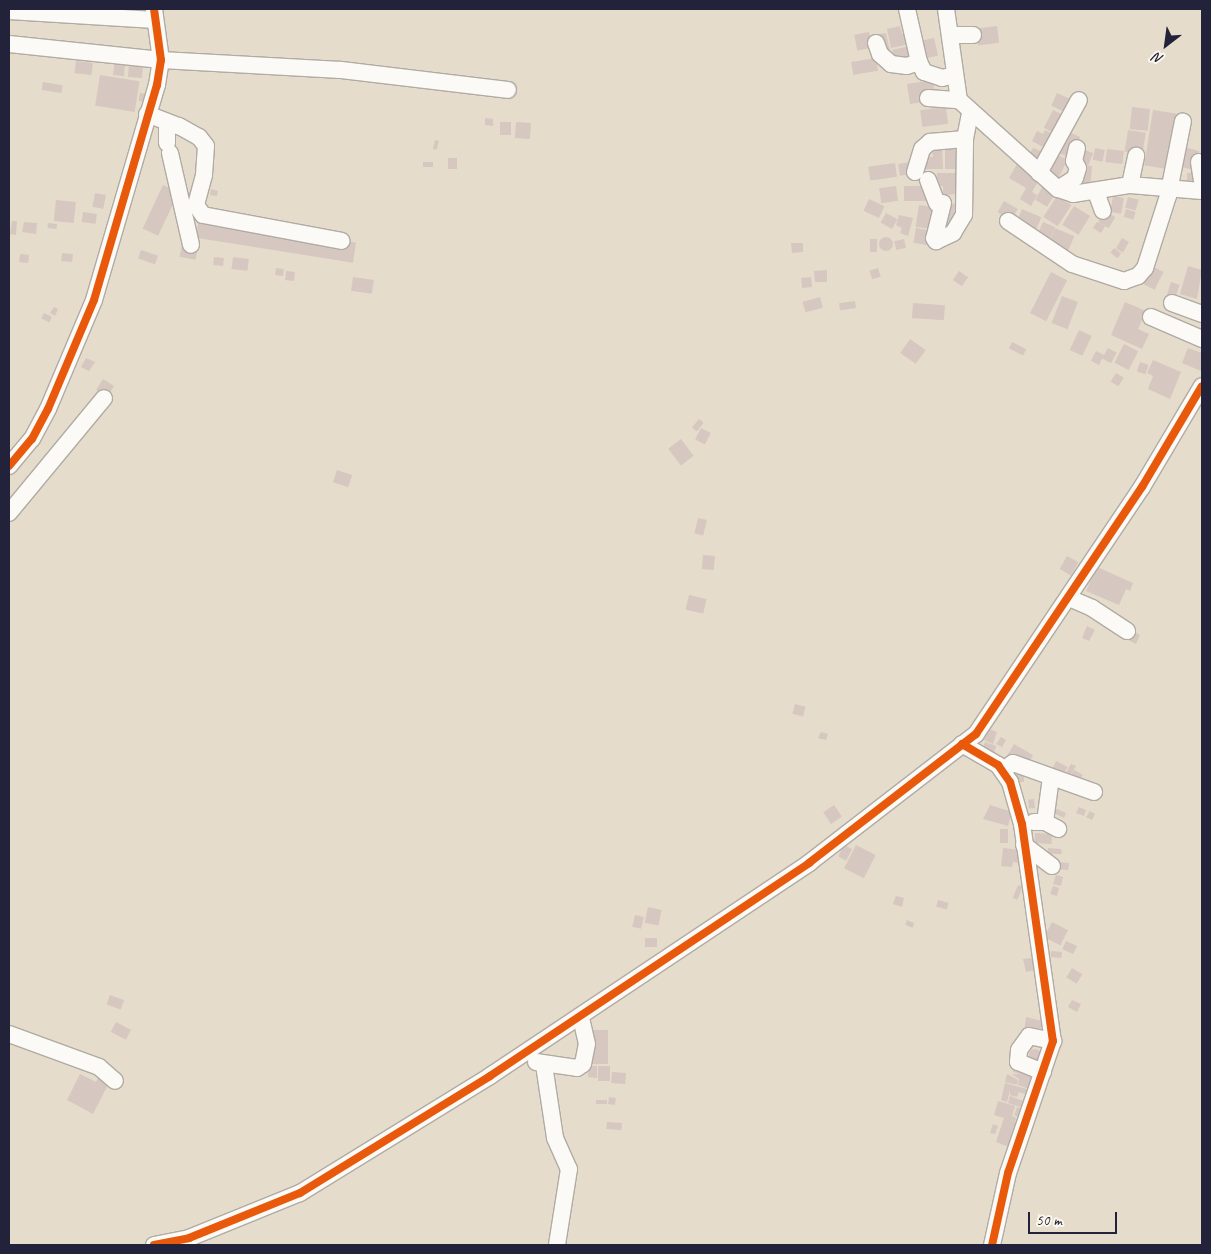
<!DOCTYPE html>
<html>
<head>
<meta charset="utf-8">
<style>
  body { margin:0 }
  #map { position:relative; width:1211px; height:1254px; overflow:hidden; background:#e5dccb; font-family:Caveat,sans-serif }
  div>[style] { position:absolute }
  .building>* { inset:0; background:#d6c7c0; transform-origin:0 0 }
  .round { border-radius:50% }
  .roads { filter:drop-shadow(1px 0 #b0aba3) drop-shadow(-1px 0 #b0aba3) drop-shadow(0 1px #b0aba3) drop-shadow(0 -1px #b0aba3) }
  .minor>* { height:16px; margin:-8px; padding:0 8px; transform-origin:8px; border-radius:8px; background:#fbfaf7 }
  .cycleway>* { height:8px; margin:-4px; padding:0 4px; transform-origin:4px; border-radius:4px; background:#e8590c }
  span { translate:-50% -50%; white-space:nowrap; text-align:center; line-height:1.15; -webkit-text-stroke:4px #fbf7ec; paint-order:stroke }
  .frame { position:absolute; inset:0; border:10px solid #22223b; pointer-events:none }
  .north { position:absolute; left:1141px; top:20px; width:50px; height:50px; -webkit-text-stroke:4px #fbf7ec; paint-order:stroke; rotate:210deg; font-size:14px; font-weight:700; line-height:20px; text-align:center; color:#22223b }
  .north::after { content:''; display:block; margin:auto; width:18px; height:22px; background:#22223b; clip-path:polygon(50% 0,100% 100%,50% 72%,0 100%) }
  .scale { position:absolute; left:1028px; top:1212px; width:89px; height:22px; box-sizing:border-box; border:2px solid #22223b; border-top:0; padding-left:6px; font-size:15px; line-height:18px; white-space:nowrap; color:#22223b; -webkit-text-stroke:4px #fbf7ec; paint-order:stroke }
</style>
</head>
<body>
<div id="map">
  <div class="building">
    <i style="clip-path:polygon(900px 26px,902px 34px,908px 33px,910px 44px,891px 48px,887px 29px)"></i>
    <i style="left:997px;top:26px;width:17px;height:21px;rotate:83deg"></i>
    <i style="left:869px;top:32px;width:16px;height:15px;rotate:79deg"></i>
    <i style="clip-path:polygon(886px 33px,890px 51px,882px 52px,879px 34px)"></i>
    <i style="left:934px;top:38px;width:18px;height:15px;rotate:77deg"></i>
    <i style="left:911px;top:46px;width:15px;height:19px;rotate:79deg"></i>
    <i style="left:876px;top:58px;width:13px;height:25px;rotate:81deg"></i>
    <i style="clip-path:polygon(115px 60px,125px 62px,124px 76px,113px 75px)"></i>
    <i style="left:76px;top:61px;width:17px;height:12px;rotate:7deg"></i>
    <i style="left:129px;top:63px;width:14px;height:14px;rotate:4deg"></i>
    <i style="left:100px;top:75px;width:40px;height:31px;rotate:9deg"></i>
    <i style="clip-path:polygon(933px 80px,935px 95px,923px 102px,910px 104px,907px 84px)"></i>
    <i style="left:43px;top:82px;width:20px;height:8px;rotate:9deg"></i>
    <i style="left:140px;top:93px;width:6px;height:8px;rotate:9deg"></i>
    <i style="left:1057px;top:93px;width:20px;height:14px;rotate:24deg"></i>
    <i style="left:946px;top:107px;width:17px;height:26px;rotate:83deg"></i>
    <i style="left:1132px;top:107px;width:18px;height:22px;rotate:6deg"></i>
    <i style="left:1053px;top:110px;width:13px;height:20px;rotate:27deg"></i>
    <i style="left:1153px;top:110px;width:26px;height:56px;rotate:9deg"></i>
    <i style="clip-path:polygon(485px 118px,493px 119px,493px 126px,485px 125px)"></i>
    <i style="left:500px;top:122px;width:11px;height:13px"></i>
    <i style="left:516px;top:122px;width:15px;height:16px;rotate:4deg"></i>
    <i style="clip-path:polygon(1045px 130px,1055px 135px,1047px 149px,1032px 141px,1037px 131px,1043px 134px)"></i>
    <i style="left:1128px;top:130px;width:18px;height:22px;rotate:9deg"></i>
    <i style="clip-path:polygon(1071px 133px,1080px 137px,1071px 158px,1056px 152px,1062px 138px,1067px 140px)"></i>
    <i style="left:435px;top:140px;width:4px;height:9px;rotate:14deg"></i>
    <i style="clip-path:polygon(932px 146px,942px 146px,943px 169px,924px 169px,923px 157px,933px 157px)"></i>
    <i style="left:945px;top:146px;width:15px;height:23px"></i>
    <i style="left:1185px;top:147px;width:15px;height:20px;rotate:16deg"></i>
    <i style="clip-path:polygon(1033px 148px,1045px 153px,1039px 166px,1028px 157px)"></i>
    <i style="left:1080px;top:148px;width:14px;height:13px;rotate:21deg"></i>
    <i style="left:1095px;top:148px;width:10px;height:12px;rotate:11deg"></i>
    <i style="left:1107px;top:149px;width:17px;height:13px;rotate:7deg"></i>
    <i style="left:1056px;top:154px;width:13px;height:24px;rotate:27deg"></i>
    <i style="left:448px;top:158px;width:9px;height:11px"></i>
    <i style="left:423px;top:162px;width:10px;height:5px"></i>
    <i style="left:910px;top:162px;width:12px;height:12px;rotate:81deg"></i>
    <i style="left:895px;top:163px;width:14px;height:27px;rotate:82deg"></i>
    <i style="clip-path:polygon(1017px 164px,1041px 177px,1032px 192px,1037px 195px,1031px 206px,1020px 199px,1026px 188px,1009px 178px)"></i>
    <i style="left:1079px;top:165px;width:13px;height:19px;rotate:4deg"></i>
    <i style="clip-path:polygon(937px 173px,957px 173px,958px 194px,943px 195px,943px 186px,937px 186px)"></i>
    <i style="left:1187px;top:173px;width:7px;height:11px"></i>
    <i style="left:163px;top:185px;width:17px;height:48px;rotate:25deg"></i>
    <i style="left:896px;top:186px;width:15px;height:17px;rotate:82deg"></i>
    <i style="left:928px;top:186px;width:15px;height:24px;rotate:90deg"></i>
    <i style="left:1043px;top:186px;width:14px;height:16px;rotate:30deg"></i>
    <i style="clip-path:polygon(211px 189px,218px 191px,217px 196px,210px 195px)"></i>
    <i style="left:95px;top:193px;width:11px;height:14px;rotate:10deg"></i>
    <i style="left:1057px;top:196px;width:17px;height:25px;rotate:33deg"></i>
    <i style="left:1113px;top:196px;width:11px;height:16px;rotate:10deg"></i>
    <i style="left:1128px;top:197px;width:11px;height:11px;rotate:15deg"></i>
    <i style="left:869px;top:199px;width:17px;height:13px;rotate:25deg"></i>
    <i style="left:56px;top:200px;width:20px;height:21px;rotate:6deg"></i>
    <i style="left:1004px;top:201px;width:16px;height:13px;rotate:30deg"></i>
    <i style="left:945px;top:203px;width:12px;height:8px;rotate:5deg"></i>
    <i style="left:919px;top:205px;width:18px;height:22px;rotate:9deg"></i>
    <i style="left:1074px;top:206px;width:19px;height:22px;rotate:32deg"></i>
    <i style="left:1022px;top:209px;width:21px;height:14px;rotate:23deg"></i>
    <i style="left:1126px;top:209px;width:10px;height:8px;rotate:17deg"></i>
    <i style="left:1105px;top:211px;width:12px;height:13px;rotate:31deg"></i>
    <i style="left:83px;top:212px;width:14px;height:10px;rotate:8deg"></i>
    <i style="left:945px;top:212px;width:13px;height:14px"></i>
    <i style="left:886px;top:213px;width:13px;height:11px;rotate:29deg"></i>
    <i style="clip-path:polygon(899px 215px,913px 218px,908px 236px,900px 233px,902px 228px,896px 225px)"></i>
    <i style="left:199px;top:218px;width:159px;height:20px;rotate:9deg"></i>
    <i style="clip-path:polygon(12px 221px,17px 221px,16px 235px,10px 234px)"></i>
    <i style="clip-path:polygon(24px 222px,37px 223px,36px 234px,22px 232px)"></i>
    <i style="left:1043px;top:222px;width:13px;height:15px;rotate:23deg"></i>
    <i style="clip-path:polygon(1097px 222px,1105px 226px,1101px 233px,1093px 228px)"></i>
    <i style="left:48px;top:223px;width:9px;height:5px;rotate:6deg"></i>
    <i style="left:916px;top:228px;width:17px;height:15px;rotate:10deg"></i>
    <i style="left:1055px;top:228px;width:21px;height:18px;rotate:23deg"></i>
    <i class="round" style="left:879px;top:237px;width:14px;height:14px"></i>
    <i style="left:1122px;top:238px;width:8px;height:12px;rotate:30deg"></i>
    <i style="left:870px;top:239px;width:7px;height:13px"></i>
    <i style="left:904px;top:239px;width:9px;height:10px;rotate:77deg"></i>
    <i style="clip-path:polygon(791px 243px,803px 243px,803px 252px,792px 253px)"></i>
    <i style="left:182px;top:245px;width:16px;height:12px;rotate:11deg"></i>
    <i style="left:1114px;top:248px;width:9px;height:6px;rotate:36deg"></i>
    <i style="left:141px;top:250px;width:18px;height:9px;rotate:19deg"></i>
    <i style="left:62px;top:253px;width:11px;height:8px;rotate:5deg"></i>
    <i style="left:20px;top:254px;width:9px;height:8px;rotate:6deg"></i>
    <i style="left:214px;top:257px;width:10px;height:8px;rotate:6deg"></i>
    <i style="left:233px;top:257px;width:16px;height:12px;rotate:7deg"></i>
    <i style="left:1152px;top:266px;width:13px;height:20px;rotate:27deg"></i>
    <i style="clip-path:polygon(1188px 266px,1202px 270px,1197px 299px,1180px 294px)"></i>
    <i style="left:276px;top:268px;width:8px;height:7px;rotate:7deg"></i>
    <i style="left:878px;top:268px;width:9px;height:9px;rotate:72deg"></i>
    <i style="clip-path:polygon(827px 270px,827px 282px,815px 282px,814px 271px)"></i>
    <i style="left:286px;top:271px;width:9px;height:9px;rotate:6deg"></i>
    <i style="left:959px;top:271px;width:11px;height:11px;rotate:34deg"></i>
    <i style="left:1051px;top:272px;width:18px;height:46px;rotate:27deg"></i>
    <i style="left:353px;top:277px;width:21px;height:14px;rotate:8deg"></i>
    <i style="left:811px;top:277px;width:10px;height:10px;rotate:84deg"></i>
    <i style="left:1171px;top:282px;width:9px;height:17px;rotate:18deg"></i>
    <i style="left:1062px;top:296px;width:17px;height:29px;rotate:21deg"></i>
    <i style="left:820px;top:297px;width:11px;height:18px;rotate:75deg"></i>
    <i style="left:855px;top:301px;width:7px;height:16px;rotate:82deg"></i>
    <i style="clip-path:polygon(1125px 302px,1146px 311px,1138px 329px,1149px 334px,1142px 349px,1111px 335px)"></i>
    <i style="left:913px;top:303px;width:32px;height:15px;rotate:4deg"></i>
    <i style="clip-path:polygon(54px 307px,58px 309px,55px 316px,50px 313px)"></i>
    <i style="left:44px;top:313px;width:9px;height:6px;rotate:27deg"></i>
    <i style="left:1079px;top:330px;width:14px;height:22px;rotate:25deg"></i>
    <i style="left:910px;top:339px;width:19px;height:17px;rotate:35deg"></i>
    <i style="left:1012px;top:342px;width:16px;height:7px;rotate:27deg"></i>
    <i style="left:1124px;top:344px;width:16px;height:21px;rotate:27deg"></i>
    <i style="left:1108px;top:348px;width:10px;height:12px;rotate:29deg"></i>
    <i style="clip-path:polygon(1188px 348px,1202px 353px,1201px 371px,1182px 363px)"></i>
    <i style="left:1096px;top:351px;width:9px;height:11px;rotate:27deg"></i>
    <i style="clip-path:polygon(86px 358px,95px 362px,89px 371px,81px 367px)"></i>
    <i style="clip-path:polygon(1153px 360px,1181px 372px,1170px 399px,1148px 389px,1153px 376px,1147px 373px)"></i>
    <i style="left:1140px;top:362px;width:9px;height:10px;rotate:18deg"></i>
    <i style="left:1116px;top:373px;width:9px;height:10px;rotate:32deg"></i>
    <i style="left:103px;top:379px;width:13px;height:13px;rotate:32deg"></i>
    <i style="left:699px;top:419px;width:6px;height:11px;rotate:39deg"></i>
    <i style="left:701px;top:428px;width:11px;height:13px;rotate:27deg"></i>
    <i style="left:681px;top:439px;width:21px;height:16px;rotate:53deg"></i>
    <i style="left:337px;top:470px;width:16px;height:13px;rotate:18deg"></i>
    <i style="left:698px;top:518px;width:9px;height:16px;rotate:13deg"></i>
    <i style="left:703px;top:555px;width:12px;height:14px;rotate:5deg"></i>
    <i style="left:1067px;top:556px;width:13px;height:15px;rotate:29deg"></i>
    <i style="clip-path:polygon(1097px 567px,1133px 583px,1130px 591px,1126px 589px,1119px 605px,1086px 591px)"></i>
    <i style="left:689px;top:595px;width:18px;height:15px;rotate:13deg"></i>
    <i style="clip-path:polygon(1087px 626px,1095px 630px,1089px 641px,1082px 638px)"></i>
    <i style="clip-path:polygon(1133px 631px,1140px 635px,1136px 644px,1128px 640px)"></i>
    <i style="left:795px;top:704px;width:11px;height:10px;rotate:15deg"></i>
    <i style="clip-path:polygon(989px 729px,997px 732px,993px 744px,984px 740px)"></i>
    <i style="clip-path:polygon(821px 732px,828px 734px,826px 740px,818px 738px)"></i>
    <i style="clip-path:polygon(1001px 737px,1006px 740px,1002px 747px,996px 744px)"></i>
    <i style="left:985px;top:742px;width:12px;height:9px;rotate:20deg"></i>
    <i style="left:1014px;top:744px;width:22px;height:13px;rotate:30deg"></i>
    <i style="left:1056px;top:761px;width:13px;height:10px;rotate:27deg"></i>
    <i style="clip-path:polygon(1071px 764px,1076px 766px,1070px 776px,1066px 773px)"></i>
    <i style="left:1074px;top:770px;width:10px;height:12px;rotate:29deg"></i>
    <i style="clip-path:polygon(1024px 773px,1024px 782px,1013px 782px,1012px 774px)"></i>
    <i style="left:1034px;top:799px;width:9px;height:6px;rotate:84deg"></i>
    <i style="left:834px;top:805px;width:14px;height:13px;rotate:56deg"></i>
    <i style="clip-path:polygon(990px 805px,1012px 812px,1008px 826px,983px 819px)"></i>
    <i style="clip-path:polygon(1052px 807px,1066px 813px,1064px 818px,1054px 813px)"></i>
    <i style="clip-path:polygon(1079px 807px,1086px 810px,1084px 816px,1076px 813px)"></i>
    <i style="clip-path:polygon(1090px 811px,1095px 814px,1092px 820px,1086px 817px)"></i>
    <i style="left:1000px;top:829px;width:8px;height:14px"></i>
    <i style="left:1035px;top:833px;width:17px;height:10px;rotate:3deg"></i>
    <i style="left:844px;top:845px;width:9px;height:13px;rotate:27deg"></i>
    <i style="left:856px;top:845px;width:22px;height:26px;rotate:27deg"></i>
    <i style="clip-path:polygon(1003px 848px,1020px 850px,1018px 863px,1013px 862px,1012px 867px,1001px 866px)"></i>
    <i style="clip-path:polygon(1048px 848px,1061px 849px,1062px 854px,1048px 854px)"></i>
    <i style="left:1059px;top:862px;width:10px;height:7px;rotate:6deg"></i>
    <i style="clip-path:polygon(1056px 875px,1063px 877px,1061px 886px,1053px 884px)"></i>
    <i style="left:1018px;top:885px;width:5px;height:14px;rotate:22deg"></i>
    <i style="clip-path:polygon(1053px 886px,1059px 888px,1057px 896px,1050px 894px)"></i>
    <i style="clip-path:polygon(896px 896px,904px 898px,902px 907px,893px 904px)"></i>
    <i style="left:938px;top:900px;width:11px;height:7px;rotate:15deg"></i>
    <i style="left:648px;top:907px;width:14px;height:16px;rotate:12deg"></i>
    <i style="left:635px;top:915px;width:9px;height:12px;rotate:13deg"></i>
    <i style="left:907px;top:920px;width:8px;height:5px;rotate:23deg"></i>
    <i style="left:1052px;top:922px;width:18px;height:17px;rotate:27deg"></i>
    <i style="left:645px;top:938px;width:12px;height:9px"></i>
    <i style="left:1066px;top:941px;width:12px;height:9px;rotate:24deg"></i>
    <i style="left:1051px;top:951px;width:11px;height:6px;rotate:5deg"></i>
    <i style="clip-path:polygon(1033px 958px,1035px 970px,1026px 972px,1023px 959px)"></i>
    <i style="left:1072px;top:968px;width:12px;height:11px;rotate:31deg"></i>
    <i style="left:110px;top:995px;width:15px;height:10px;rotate:20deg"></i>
    <i style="clip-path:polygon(1072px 1000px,1081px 1004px,1077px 1012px,1068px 1007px)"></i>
    <i style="clip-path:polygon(1026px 1017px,1042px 1021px,1041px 1029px,1031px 1027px,1030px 1033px,1024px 1032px)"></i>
    <i style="left:116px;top:1022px;width:17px;height:11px;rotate:28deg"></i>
    <i style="left:589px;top:1030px;width:19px;height:34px"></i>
    <i class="round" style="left:1029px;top:1049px;width:12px;height:12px"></i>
    <i style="clip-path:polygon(589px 1066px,597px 1066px,597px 1078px,588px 1077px)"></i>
    <i style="left:598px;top:1066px;width:12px;height:15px"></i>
    <i style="clip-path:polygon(1014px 1069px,1037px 1072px,1032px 1090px,1018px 1085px,1019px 1079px,1012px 1074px,1021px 1074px,1013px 1072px)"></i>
    <i style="left:612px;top:1072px;width:14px;height:11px;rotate:4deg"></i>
    <i style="clip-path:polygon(100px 1073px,111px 1079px,93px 1114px,67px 1100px,80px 1074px,96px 1082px)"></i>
    <i style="clip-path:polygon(1007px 1074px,1018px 1080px,1017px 1085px,1005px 1082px)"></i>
    <i style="clip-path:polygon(1005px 1083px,1030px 1090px,1028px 1095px,1026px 1091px,1025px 1094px,1019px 1092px,1017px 1097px,1010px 1095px,1010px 1090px,1007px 1102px,1001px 1100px)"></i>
    <i style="clip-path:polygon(1010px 1096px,1026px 1102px,1024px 1108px,1008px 1103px)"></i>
    <i style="left:609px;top:1097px;width:7px;height:7px;rotate:8deg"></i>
    <i style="left:596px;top:1100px;width:11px;height:4px"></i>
    <i style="clip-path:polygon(998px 1101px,1015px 1106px,1012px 1116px,1016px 1118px,1015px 1122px,1005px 1119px,1020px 1124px,1012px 1148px,996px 1142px,1004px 1118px,994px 1115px)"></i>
    <i style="left:1017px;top:1107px;width:9px;height:9px;rotate:18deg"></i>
    <i style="left:607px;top:1122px;width:15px;height:7px;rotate:4deg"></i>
    <i style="clip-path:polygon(993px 1124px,998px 1126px,995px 1134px,990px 1133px)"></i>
  </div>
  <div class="roads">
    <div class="minor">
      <i style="left:907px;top:9px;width:54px;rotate:77.2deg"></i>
      <i style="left:919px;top:62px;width:11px;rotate:63deg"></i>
      <i style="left:924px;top:72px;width:19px;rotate:18deg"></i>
      <i style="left:942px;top:78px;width:13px;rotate:-13deg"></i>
      <i style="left:946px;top:9px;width:92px;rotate:81.9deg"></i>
      <i style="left:959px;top:100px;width:133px;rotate:42deg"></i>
      <i style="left:1058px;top:189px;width:16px;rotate:18deg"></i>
      <i style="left:1073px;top:194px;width:58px;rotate:-9deg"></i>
      <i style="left:1130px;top:185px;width:72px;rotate:4.8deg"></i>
      <i style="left:9px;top:11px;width:146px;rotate:3.5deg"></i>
      <i style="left:950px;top:35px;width:23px"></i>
      <i style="left:876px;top:43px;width:12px;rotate:70deg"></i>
      <i style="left:880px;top:54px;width:15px;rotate:42deg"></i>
      <i style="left:891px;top:64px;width:16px;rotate:7deg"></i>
      <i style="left:907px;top:66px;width:13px;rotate:-18deg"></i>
      <i style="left:9px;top:44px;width:153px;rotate:6deg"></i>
      <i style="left:161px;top:60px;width:180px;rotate:3.2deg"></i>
      <i style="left:341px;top:70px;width:168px;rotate:6.8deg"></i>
      <i style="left:928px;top:98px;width:31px;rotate:4deg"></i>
      <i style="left:147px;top:114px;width:34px;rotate:21deg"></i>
      <i style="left:179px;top:126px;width:23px;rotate:29deg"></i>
      <i style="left:199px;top:137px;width:11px;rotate:52deg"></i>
      <i style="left:206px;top:146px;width:29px;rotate:94deg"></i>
      <i style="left:204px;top:175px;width:31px;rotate:105deg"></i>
      <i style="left:196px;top:205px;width:12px;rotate:55deg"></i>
      <i style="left:203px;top:215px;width:141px;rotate:10.6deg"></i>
      <i style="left:167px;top:122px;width:21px;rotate:90deg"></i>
      <i style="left:170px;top:153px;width:94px;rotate:77.1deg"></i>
      <i style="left:1199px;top:162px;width:18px;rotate:81deg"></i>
      <i style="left:915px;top:172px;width:24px;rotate:-73deg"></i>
      <i style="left:922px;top:149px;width:11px;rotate:-41deg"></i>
      <i style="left:930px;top:142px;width:35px;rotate:-5deg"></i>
      <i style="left:1039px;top:173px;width:83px;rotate:-61.3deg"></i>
      <i style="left:928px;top:180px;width:25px;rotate:69deg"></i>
      <i style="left:1130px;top:185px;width:30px;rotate:-78deg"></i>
      <i style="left:1058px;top:189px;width:20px;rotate:-33deg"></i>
      <i style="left:1075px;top:178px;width:10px;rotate:-73deg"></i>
      <i style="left:1078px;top:168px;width:8px;rotate:-120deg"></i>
      <i style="left:1074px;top:161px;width:13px;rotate:-77deg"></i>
      <i style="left:1096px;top:192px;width:20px;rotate:70deg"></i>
      <i style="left:943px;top:203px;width:36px;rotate:104deg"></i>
      <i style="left:934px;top:238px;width:4px;rotate:56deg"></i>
      <i style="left:936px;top:241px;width:19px;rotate:-25deg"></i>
      <i style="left:953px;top:233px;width:21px;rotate:-59deg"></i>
      <i style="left:964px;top:215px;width:76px;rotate:-89.2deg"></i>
      <i style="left:965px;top:139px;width:25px;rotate:-79deg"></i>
      <i style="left:1008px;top:221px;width:77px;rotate:33.9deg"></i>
      <i style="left:1072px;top:264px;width:55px;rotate:18.1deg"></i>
      <i style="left:1124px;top:281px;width:15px;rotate:-20deg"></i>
      <i style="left:1138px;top:276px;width:11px;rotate:-49deg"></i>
      <i style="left:1145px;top:268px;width:76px;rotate:-72.3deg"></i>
      <i style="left:1168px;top:196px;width:76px;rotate:-78.7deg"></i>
      <i style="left:1172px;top:303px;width:32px;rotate:20deg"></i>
      <i style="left:1151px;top:317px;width:56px;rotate:23.3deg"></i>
      <i style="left:9px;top:466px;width:35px;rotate:-50deg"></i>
      <i style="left:32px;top:439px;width:34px;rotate:-62deg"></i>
      <i style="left:48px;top:409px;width:118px;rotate:-67.1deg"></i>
      <i style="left:94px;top:300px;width:224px;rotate:-73.7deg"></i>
      <i style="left:157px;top:85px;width:25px;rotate:-81deg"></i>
      <i style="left:161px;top:60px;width:51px;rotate:-97.8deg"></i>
      <i style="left:9px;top:513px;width:149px;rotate:-50.4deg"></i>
      <i style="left:1069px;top:598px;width:25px;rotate:23deg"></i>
      <i style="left:1092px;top:608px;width:42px;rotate:33.3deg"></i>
      <i style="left:962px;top:744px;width:42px;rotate:30.3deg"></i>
      <i style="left:998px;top:765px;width:21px;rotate:55deg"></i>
      <i style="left:1010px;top:782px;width:44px;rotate:74.1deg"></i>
      <i style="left:1022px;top:824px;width:219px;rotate:81.9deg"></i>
      <i style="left:1053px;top:1041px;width:139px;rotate:108.8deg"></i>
      <i style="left:1008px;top:1173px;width:74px;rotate:102.5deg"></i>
      <i style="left:1003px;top:770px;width:12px;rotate:-35deg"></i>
      <i style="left:1013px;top:763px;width:86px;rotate:19.7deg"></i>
      <i style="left:1034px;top:822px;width:11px"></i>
      <i style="left:1045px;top:822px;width:15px;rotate:28deg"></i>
      <i style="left:1045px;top:822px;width:45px;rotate:-82.4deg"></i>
      <i style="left:1024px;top:845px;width:35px;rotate:37deg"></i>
      <i style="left:9px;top:1034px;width:96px;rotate:20.1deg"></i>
      <i style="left:99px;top:1067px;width:21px;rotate:41deg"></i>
      <i style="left:536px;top:1062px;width:41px;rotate:8.3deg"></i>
      <i style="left:577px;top:1068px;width:7px;rotate:-34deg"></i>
      <i style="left:583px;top:1064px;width:20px;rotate:-79deg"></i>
      <i style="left:587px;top:1044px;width:28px;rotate:-103deg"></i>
      <i style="left:544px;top:1065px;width:74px;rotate:81.4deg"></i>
      <i style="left:555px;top:1138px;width:34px;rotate:66deg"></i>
      <i style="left:569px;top:1169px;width:77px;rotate:99deg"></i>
      <i style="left:1043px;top:1072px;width:27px;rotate:-158deg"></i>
      <i style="left:1018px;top:1062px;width:12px;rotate:-85deg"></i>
      <i style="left:1019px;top:1050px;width:17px;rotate:-54deg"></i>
      <i style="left:1029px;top:1036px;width:25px;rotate:12deg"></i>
      <i style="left:154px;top:1245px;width:36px;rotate:-11deg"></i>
      <i style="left:189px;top:1238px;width:120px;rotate:-22.1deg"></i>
      <i style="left:300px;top:1193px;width:223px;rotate:-31.6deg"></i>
      <i style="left:490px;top:1076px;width:384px;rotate:-33.7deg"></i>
      <i style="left:809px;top:863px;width:211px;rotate:-37.7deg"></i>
      <i style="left:976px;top:734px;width:298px;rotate:-56.1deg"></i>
      <i style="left:1142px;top:487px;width:117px;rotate:-59.3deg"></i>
    </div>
  </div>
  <div class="cycleway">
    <i style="left:9px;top:466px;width:35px;rotate:-50deg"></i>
    <i style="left:32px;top:439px;width:34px;rotate:-62deg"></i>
    <i style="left:48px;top:409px;width:118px;rotate:-67.1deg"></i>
    <i style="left:94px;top:300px;width:224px;rotate:-73.7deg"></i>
    <i style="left:157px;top:85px;width:25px;rotate:-81deg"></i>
    <i style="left:161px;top:60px;width:51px;rotate:-97.8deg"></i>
    <i style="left:962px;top:744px;width:42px;rotate:30.3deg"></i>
    <i style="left:998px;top:765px;width:21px;rotate:55deg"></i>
    <i style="left:1010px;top:782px;width:44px;rotate:74.1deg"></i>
    <i style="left:1022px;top:824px;width:219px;rotate:81.9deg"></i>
    <i style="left:1053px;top:1041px;width:139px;rotate:108.8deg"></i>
    <i style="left:1008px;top:1173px;width:74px;rotate:102.5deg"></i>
    <i style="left:154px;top:1245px;width:36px;rotate:-11deg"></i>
    <i style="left:189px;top:1238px;width:120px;rotate:-22.1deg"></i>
    <i style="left:300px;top:1193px;width:223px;rotate:-31.6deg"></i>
    <i style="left:490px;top:1076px;width:384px;rotate:-33.7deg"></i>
    <i style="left:809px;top:863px;width:211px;rotate:-37.7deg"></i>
    <i style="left:976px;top:734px;width:298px;rotate:-56.1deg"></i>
    <i style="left:1142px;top:487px;width:117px;rotate:-59.3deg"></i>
  </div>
  <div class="frame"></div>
  <div class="north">N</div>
  <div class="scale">50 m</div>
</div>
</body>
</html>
